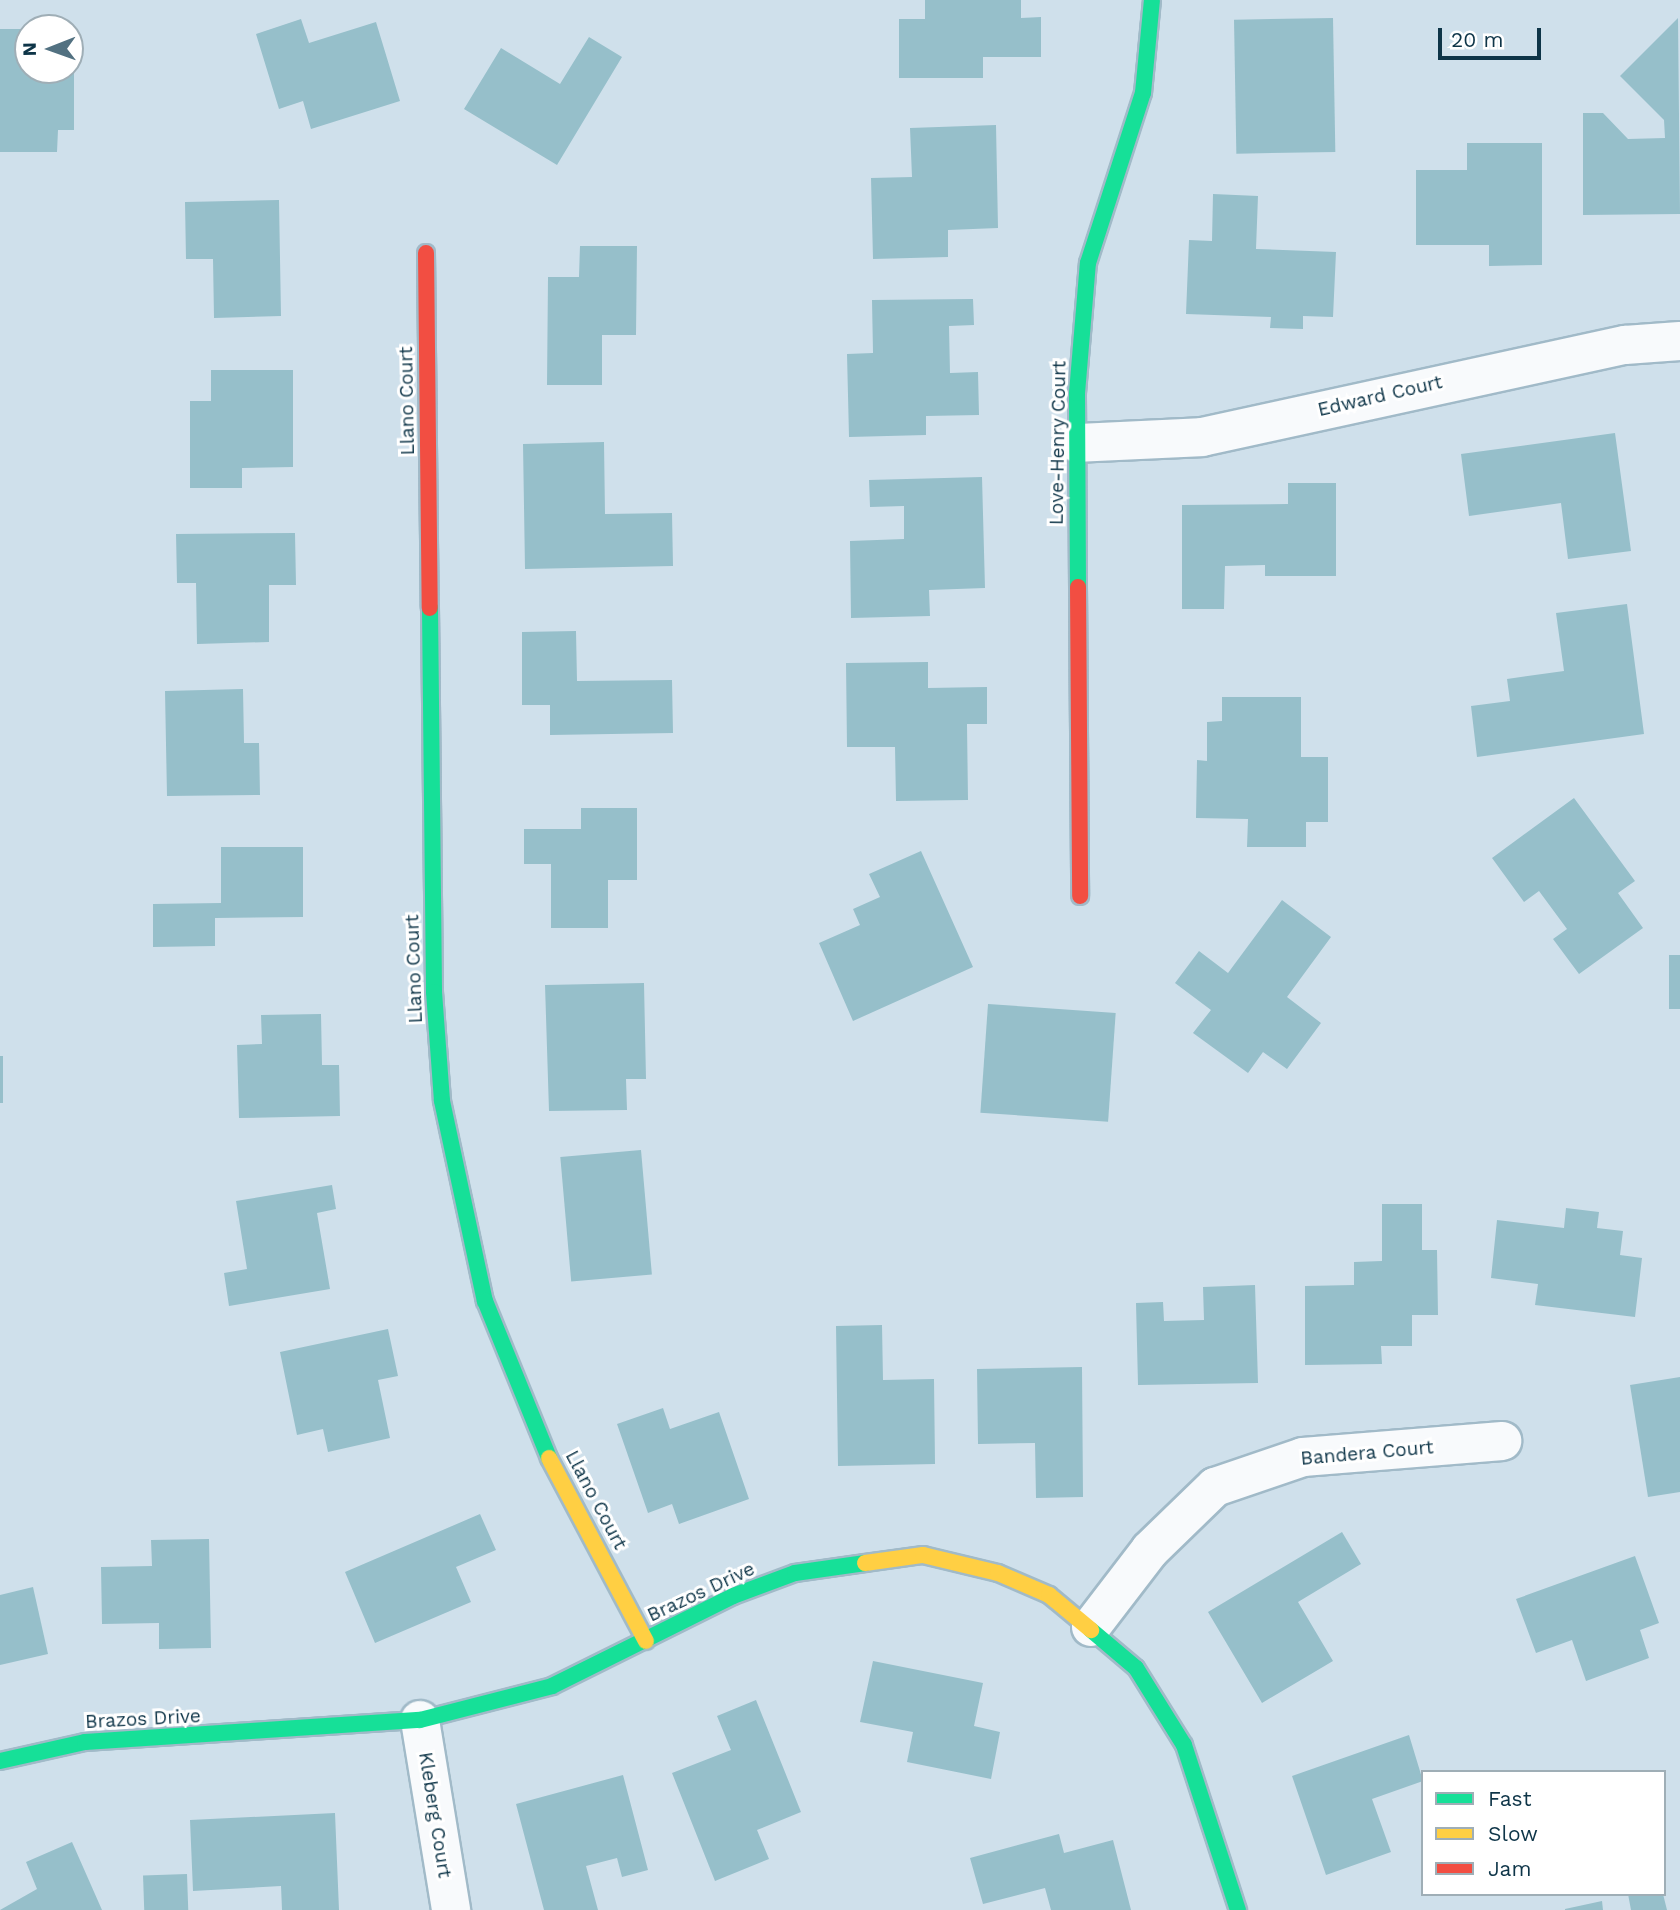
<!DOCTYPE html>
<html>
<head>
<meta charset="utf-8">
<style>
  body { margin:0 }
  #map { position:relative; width:1680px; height:1910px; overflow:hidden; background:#cfe0eb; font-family:"Work Sans",sans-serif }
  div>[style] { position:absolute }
  .building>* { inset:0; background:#96bfca; transform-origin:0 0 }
  .roads { filter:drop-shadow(2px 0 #a1bac8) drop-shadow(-2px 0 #a1bac8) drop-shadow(0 2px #a1bac8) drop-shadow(0 -2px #a1bac8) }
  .street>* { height:38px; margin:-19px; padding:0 19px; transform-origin:19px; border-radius:19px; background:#f8fafc }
  .fast>* { height:16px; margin:-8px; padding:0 8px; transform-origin:8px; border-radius:8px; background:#16e098 }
  .slow>* { height:16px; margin:-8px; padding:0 8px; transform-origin:8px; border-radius:8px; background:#ffcf43 }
  .jam>* { height:16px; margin:-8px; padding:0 8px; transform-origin:8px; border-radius:8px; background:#f24e42 }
  span { translate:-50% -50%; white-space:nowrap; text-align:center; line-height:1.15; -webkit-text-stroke:6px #fff; paint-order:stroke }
  .street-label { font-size:19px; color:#0e3548 }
  .legend { position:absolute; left:1421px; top:1770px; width:245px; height:126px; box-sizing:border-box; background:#fff; border:2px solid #9faeb6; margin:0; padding:9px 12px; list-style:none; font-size:21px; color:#0e3548 }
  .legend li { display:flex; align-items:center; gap:14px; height:35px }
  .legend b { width:35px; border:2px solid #9faeb6 }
  .north { position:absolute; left:14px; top:14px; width:70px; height:70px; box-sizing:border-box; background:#fff; border:2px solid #9faeb6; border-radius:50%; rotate:269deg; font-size:19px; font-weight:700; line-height:28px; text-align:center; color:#0e3548 }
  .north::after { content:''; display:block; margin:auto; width:24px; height:32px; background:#527181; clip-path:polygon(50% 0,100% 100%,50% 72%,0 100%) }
  .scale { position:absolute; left:1438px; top:28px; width:103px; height:32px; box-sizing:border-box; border:4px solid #0e3548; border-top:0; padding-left:9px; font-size:21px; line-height:24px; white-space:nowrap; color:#0e3548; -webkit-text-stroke:5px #fff; paint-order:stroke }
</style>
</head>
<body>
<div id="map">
  <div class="building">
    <i style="clip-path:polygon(925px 0,1021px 0,1021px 18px,1041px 17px,1041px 57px,983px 57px,983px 78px,899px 78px,899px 19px,925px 19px)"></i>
    <i style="left:1333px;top:18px;width:134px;height:99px;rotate:89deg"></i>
    <i style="clip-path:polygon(1678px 18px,1680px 214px,1583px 215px,1583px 113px,1603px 113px,1628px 139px,1665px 138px,1664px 120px,1620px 76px)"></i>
    <i style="clip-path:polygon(301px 19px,309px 43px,376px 22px,400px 101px,311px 129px,303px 101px,279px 109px,256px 34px)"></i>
    <i style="clip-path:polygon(0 29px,28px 29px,28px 70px,70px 70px,74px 29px,74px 130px,58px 130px,57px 152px,0 152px)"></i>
    <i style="clip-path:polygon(589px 37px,622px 57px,557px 165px,464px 109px,501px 48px,560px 84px)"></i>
    <i style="clip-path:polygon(996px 125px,998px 228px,948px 230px,948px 257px,873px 259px,871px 178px,912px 177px,910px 128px)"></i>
    <i style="clip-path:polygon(1467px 143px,1542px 143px,1542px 265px,1489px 266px,1489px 245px,1416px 245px,1416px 170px,1467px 170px)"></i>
    <i style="clip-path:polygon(1213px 194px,1258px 196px,1256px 249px,1336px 252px,1333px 317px,1303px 316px,1303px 329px,1270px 328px,1271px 317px,1186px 314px,1189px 240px,1212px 241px)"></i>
    <i style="clip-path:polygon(279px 200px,281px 316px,214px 318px,213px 259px,186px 259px,185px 202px)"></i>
    <i style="clip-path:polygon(580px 246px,637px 246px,636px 335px,602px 335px,602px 385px,547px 385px,548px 277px,579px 277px)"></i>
    <i style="clip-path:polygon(973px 299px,974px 325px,949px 326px,950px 373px,978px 372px,979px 415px,926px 416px,926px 435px,849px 437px,847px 354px,873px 353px,872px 300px)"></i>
    <i style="clip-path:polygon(211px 370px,293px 370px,293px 467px,242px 468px,242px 488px,190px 488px,190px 401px,211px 401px)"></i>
    <i style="clip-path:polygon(1615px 433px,1631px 551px,1568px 559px,1561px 503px,1469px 516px,1461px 454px)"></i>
    <i style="clip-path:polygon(604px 442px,605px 514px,672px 513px,673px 566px,525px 569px,523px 444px)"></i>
    <i style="clip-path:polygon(982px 477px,985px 588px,929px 590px,930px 616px,851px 618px,850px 541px,904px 539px,904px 506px,870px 507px,869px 480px)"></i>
    <i style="clip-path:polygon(1288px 483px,1336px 483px,1336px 576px,1265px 576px,1265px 565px,1225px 566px,1224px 609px,1182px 609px,1182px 505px,1288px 504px)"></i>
    <i style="clip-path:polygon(295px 533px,296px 585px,269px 585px,269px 642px,197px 644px,196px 583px,177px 583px,176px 534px)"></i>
    <i style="clip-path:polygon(1627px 604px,1644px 734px,1477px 757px,1471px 706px,1510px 701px,1507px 679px,1564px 671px,1556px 613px)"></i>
    <i style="clip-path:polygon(576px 631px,577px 681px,672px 680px,673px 733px,550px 735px,550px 705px,522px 705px,522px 632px)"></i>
    <i style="clip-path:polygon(928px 662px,928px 688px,987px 687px,987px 724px,967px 724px,968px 800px,896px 801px,895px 747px,847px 747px,846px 663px)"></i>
    <i style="clip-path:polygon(243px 689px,244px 743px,259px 743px,260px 795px,167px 796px,165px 691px)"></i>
    <i style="clip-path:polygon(1222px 697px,1301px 697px,1301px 757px,1328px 757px,1328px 822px,1306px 822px,1306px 847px,1247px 847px,1248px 819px,1196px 818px,1197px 760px,1207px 761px,1207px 722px,1222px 721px)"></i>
    <i style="clip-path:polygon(1574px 798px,1635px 881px,1618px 893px,1643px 928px,1579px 974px,1553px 939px,1567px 929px,1539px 891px,1524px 902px,1492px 858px)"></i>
    <i style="clip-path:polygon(581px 808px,637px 808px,637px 880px,608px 880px,608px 928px,551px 928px,551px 864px,524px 864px,524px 829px,581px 829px)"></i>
    <i style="clip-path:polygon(221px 847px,303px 847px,303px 917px,215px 918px,215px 946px,153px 947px,153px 904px,221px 903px)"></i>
    <i style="clip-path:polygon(921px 851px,973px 967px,853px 1021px,819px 943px,860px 925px,853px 909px,880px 897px,869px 874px)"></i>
    <i style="clip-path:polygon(1282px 900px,1331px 937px,1287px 997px,1321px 1023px,1287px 1069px,1263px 1052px,1248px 1073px,1193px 1033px,1211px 1010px,1175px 983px,1199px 951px,1228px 973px)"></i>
    <i style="left:1669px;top:955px;width:11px;height:54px"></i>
    <i style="clip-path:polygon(644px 983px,646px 1079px,626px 1079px,627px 1110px,549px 1111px,545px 985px)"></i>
    <i style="left:988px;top:1004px;width:128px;height:109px;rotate:4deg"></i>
    <i style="clip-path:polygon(321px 1014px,322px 1065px,339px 1065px,340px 1116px,239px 1118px,237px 1045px,262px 1044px,261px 1015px)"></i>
    <i style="left:0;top:1056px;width:3px;height:47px"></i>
    <i style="left:641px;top:1150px;width:125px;height:81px;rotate:85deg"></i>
    <i style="clip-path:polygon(332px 1185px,336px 1209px,317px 1213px,330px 1289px,229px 1306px,224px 1273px,247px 1269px,236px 1201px)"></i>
    <i style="clip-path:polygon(1382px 1204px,1422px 1204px,1422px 1250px,1437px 1250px,1438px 1315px,1412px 1315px,1412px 1346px,1381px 1346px,1382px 1364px,1305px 1365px,1305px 1286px,1354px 1285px,1354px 1262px,1382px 1261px)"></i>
    <i style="clip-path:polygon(1566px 1208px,1599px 1212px,1597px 1228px,1623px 1231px,1620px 1255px,1642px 1258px,1635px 1317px,1535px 1305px,1538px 1284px,1491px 1278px,1497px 1220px,1564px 1228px)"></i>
    <i style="clip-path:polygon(1255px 1285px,1258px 1383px,1138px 1385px,1136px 1303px,1163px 1302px,1164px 1321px,1204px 1320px,1203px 1287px)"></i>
    <i style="clip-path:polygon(882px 1325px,883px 1380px,934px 1379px,935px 1464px,838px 1466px,836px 1326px)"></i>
    <i style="clip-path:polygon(388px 1329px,398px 1376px,378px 1380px,390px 1438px,328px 1452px,323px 1429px,297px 1435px,280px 1352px)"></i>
    <i style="clip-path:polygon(1082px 1367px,1083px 1497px,1036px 1498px,1035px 1443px,978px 1444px,977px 1369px)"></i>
    <i style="clip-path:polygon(1680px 1377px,1680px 1492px,1648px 1497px,1630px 1385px)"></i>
    <i style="clip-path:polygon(663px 1408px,670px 1429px,719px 1412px,749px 1499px,679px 1524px,672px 1504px,648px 1513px,617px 1424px)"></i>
    <i style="clip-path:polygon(480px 1514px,496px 1550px,456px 1567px,471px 1602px,375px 1643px,345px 1572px)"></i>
    <i style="clip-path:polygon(1342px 1532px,1361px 1564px,1298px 1602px,1333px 1661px,1262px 1703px,1208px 1612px)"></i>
    <i style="clip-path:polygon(209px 1539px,211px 1648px,159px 1649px,159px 1623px,102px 1624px,101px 1567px,152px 1566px,151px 1540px)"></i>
    <i style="clip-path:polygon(1635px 1556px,1659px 1623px,1640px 1630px,1649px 1658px,1586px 1681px,1572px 1640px,1536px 1653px,1516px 1599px)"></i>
    <i style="clip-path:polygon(33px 1587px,48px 1654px,0 1665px,0 1595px)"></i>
    <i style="clip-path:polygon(873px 1661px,983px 1683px,974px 1726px,1000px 1732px,991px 1779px,907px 1762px,913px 1732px,860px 1722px)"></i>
    <i style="clip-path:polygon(756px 1700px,801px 1812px,757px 1830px,769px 1859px,715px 1881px,672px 1773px,731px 1750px,717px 1716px)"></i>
    <i style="clip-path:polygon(1409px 1735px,1423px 1781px,1372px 1799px,1391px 1852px,1326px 1875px,1292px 1776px)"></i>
    <i style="clip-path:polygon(623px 1775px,648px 1870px,622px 1877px,617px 1858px,586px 1866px,598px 1910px,544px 1910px,516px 1804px)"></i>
    <i style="clip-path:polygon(335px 1813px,339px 1910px,282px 1910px,281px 1886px,193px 1891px,190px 1820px)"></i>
    <i style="clip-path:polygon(1059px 1834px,1064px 1853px,1113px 1840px,1131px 1910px,1051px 1910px,1045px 1888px,983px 1904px,970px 1858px)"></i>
    <i style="clip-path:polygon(72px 1842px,102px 1910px,0 1910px,37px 1889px,26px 1862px)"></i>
    <i style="left:187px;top:1874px;width:36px;height:44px;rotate:88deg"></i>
    <i style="clip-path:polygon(1628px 1894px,1663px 1894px,1667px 1910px,1631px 1910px)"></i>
    <i style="clip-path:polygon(1602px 1901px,1603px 1910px,1565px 1910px,1565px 1909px)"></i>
  </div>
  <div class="roads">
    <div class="street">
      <i style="left:1077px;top:443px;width:125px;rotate:-2.7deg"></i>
      <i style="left:1202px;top:437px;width:433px;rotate:-12.3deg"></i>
      <i style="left:1625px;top:345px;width:55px;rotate:-4.2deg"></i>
      <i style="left:1091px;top:1627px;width:97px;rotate:-52.5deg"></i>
      <i style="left:1150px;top:1550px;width:91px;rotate:-44.1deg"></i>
      <i style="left:1215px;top:1487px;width:93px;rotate:-18.8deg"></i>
      <i style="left:1303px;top:1457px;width:200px;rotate:-4.6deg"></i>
      <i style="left:420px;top:1720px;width:193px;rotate:80.7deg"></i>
    </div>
    <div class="fast">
      <i style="left:1078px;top:587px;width:194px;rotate:-90.3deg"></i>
      <i style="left:1077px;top:393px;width:130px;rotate:-85.2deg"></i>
      <i style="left:1088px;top:263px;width:179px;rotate:-72.1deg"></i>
      <i style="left:1143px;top:93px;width:93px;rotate:-84.5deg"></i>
      <i style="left:430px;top:608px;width:384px;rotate:89.4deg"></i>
      <i style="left:434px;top:992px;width:109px;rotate:85.8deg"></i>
      <i style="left:442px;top:1101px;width:205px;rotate:77.9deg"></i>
      <i style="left:485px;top:1301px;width:170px;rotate:67.8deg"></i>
      <i style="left:1091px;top:1630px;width:59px;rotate:40.2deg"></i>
      <i style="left:1136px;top:1668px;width:91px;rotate:58.1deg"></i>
      <i style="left:1184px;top:1745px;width:174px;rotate:71.9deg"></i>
      <i style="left:0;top:1761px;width:87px;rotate:-12.6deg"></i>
      <i style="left:85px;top:1742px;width:336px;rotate:-3.8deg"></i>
      <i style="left:420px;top:1720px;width:136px;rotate:-14.4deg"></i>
      <i style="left:552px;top:1686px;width:202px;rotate:-26.4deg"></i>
      <i style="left:733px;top:1596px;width:66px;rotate:-20.4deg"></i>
      <i style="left:795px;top:1573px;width:71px;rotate:-8.1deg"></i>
    </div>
    <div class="slow">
      <i style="left:549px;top:1458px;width:207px;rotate:62.1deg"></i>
      <i style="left:865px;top:1563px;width:59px;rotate:-7.9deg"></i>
      <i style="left:923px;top:1555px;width:77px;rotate:13.5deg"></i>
      <i style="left:998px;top:1573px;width:56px;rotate:23.3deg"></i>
      <i style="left:1049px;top:1595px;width:55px;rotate:39.8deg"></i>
    </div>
    <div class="jam">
      <i style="left:426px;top:253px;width:355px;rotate:89.4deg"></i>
      <i style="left:1078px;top:587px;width:309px;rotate:89.6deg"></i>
    </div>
  </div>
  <div class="street-label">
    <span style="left:1380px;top:396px;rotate:-13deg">Edward Court</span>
    <span style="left:407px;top:401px;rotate:-91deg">Llano Court</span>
    <span style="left:1058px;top:443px;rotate:-89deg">Love-Henry Court</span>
    <span style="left:414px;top:969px;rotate:-92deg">Llano Court</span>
    <span style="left:1367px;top:1453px;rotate:-5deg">Bandera Court</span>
    <span style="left:596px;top:1500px;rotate:62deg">Llano Court</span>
    <span style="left:701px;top:1592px;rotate:-25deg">Brazos Drive</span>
    <span style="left:143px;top:1719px;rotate:-3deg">Brazos Drive</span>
    <span style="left:435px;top:1815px;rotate:81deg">Kleberg Court</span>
  </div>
  <ul class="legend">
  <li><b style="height:9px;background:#16e098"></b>Fast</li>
  <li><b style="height:9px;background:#ffcf43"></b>Slow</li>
  <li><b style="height:9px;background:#f24e42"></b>Jam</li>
  </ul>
  <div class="north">N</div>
  <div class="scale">20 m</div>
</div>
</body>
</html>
